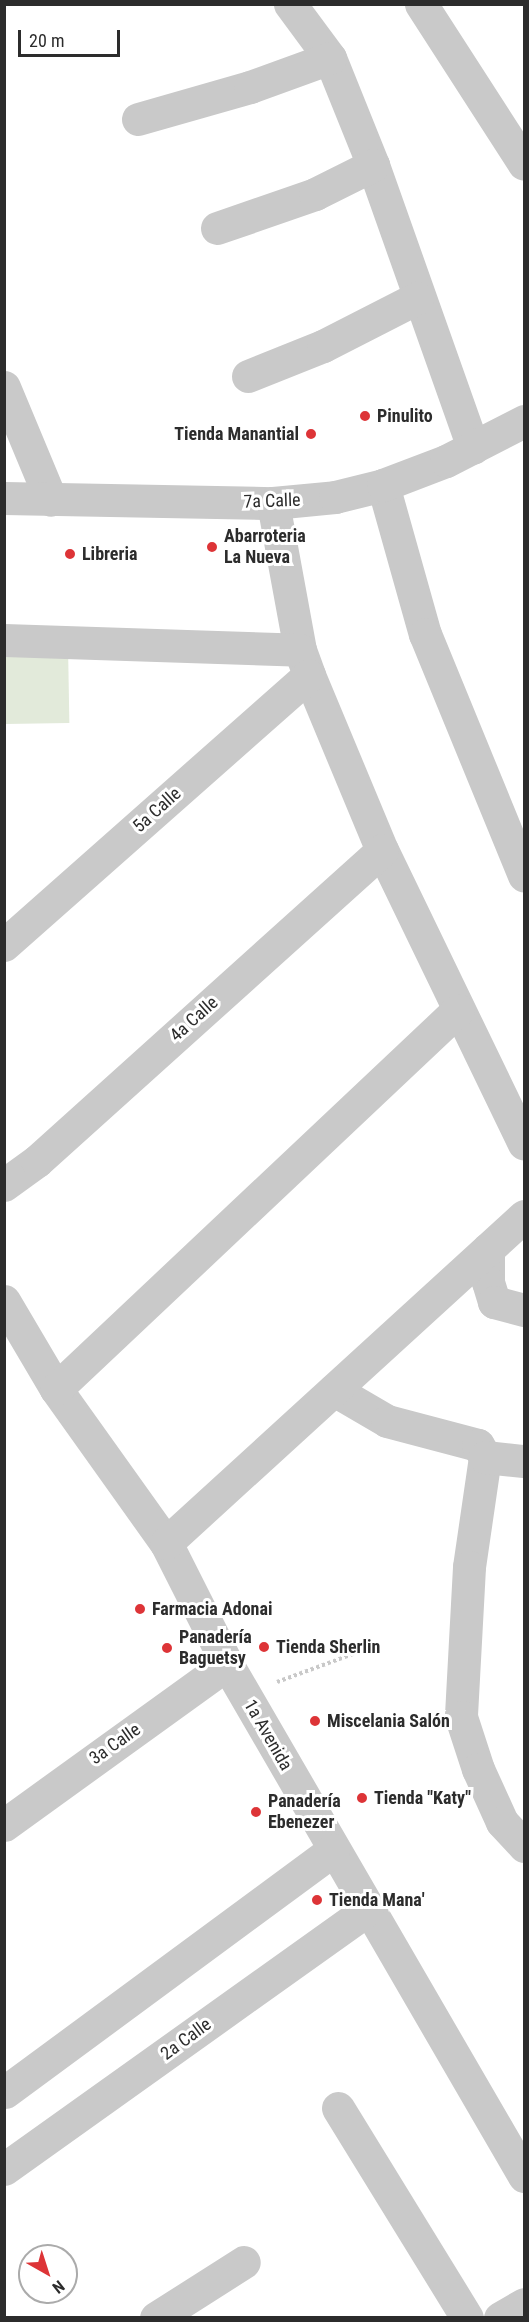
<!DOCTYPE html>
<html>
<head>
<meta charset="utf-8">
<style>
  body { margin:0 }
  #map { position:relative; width:529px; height:2322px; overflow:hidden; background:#fff; font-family:"Roboto Condensed",sans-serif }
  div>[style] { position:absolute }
  .green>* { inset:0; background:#e2eada; transform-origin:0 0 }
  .path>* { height:4px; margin-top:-2px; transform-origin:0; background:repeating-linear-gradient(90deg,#c9c9c9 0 3px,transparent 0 6px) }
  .minor>* { height:33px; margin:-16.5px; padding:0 16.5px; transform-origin:16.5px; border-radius:16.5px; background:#c9c9c9 }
  .dots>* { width:16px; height:16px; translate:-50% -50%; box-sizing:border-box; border:3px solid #fff; border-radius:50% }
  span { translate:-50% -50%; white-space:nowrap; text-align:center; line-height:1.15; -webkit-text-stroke:6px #fff; paint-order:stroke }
  .poi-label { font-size:18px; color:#2c2c2c; font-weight:700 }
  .left { translate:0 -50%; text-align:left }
  .right { translate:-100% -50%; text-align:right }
  .street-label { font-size:18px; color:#2c2c2c }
  .frame { position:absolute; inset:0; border:6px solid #2c2c2c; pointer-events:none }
  .north { position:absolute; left:18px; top:2244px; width:60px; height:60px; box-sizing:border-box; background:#fff; border:2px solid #ababab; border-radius:50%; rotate:141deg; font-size:16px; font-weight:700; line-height:24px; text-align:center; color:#2c2c2c }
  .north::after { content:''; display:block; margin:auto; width:21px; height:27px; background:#dd3437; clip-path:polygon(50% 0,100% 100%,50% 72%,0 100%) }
  .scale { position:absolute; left:18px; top:30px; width:102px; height:27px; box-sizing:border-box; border:3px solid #2c2c2c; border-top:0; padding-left:8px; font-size:18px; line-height:21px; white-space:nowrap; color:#2c2c2c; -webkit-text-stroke:4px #fff; paint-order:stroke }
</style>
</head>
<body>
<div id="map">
  <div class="green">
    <i style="left:68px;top:645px;width:78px;height:64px;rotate:89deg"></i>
  </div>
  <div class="path">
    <i style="left:277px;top:1682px;width:90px;rotate:-20.3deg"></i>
  </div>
  <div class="minor">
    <i style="left:290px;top:4px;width:67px;rotate:53.5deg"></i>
    <i style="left:330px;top:58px;width:115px;rotate:68.1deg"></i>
    <i style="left:373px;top:165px;width:300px;rotate:70.5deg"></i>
    <i style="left:421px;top:4px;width:190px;rotate:57.2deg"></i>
    <i style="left:138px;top:119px;width:116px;rotate:-15.9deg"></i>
    <i style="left:250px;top:87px;width:85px;rotate:-19.9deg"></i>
    <i style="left:217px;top:228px;width:104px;rotate:-19.1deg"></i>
    <i style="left:315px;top:194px;width:65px;rotate:-26.6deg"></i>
    <i style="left:248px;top:376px;width:81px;rotate:-21.8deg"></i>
    <i style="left:323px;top:346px;width:106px;rotate:-27.1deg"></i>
    <i style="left:4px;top:387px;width:122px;rotate:67.4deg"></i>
    <i style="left:383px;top:485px;width:155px;rotate:74.3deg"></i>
    <i style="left:425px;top:634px;width:261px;rotate:67.7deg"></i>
    <i style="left:4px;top:498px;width:269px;rotate:1.1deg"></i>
    <i style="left:273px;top:503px;width:62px;rotate:-5.5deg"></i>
    <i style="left:335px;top:497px;width:49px;rotate:-14deg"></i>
    <i style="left:383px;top:485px;width:67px;rotate:-20.9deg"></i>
    <i style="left:446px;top:461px;width:88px;rotate:-27.1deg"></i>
    <i style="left:273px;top:503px;width:149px;rotate:79.6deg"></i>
    <i style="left:300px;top:650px;width:27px;rotate:70deg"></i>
    <i style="left:309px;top:675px;width:190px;rotate:67.4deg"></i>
    <i style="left:382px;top:850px;width:326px;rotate:64.2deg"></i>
    <i style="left:4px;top:640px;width:296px;rotate:1.9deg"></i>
    <i style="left:4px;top:945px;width:407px;rotate:-41.5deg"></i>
    <i style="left:4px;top:1185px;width:41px;rotate:-36deg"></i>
    <i style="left:37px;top:1161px;width:464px;rotate:-42deg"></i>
    <i style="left:488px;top:1249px;width:33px;rotate:90deg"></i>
    <i style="left:488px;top:1282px;width:21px;rotate:73deg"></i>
    <i style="left:494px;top:1302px;width:31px;rotate:15deg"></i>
    <i style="left:4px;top:1301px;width:102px;rotate:59.4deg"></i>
    <i style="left:56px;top:1389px;width:189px;rotate:54.5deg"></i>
    <i style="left:166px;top:1543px;width:136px;rotate:63.2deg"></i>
    <i style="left:227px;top:1664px;width:592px;rotate:59.88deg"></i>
    <i style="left:56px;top:1389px;width:552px;rotate:-43.31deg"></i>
    <i style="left:334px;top:1390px;width:61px;rotate:30.3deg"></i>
    <i style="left:387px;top:1421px;width:94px;rotate:14.8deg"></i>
    <i style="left:478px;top:1445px;width:14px;rotate:60deg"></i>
    <i style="left:485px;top:1457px;width:111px;rotate:98.3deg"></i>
    <i style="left:469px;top:1567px;width:150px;rotate:93.1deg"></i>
    <i style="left:461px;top:1717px;width:55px;rotate:71.9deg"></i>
    <i style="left:478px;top:1769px;width:58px;rotate:65.6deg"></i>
    <i style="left:502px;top:1822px;width:33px;rotate:47deg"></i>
    <i style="left:485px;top:1457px;width:39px;rotate:6deg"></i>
    <i style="left:166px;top:1543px;width:485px;rotate:-42.4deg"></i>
    <i style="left:4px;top:1825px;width:275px;rotate:-35.8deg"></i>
    <i style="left:5px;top:2092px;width:408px;rotate:-36.4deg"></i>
    <i style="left:338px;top:2108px;width:246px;rotate:58.4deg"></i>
    <i style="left:4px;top:2169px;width:446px;rotate:-35.5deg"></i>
    <i style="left:156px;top:2318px;width:104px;rotate:-32.5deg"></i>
    <i style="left:500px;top:2318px;width:28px;rotate:-30deg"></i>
  </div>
  <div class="dots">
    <i style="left:365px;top:416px;background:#dd3437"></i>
    <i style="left:311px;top:434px;background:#dd3437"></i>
    <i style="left:212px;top:547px;background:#dd3437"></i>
    <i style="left:70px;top:554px;background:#dd3437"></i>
    <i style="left:140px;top:1609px;background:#dd3437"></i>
    <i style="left:264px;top:1647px;background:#dd3437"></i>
    <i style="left:167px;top:1648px;background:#dd3437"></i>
    <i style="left:315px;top:1721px;background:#dd3437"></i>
    <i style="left:362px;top:1798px;background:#dd3437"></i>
    <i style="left:256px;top:1812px;background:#dd3437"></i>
    <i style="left:317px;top:1900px;background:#dd3437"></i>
  </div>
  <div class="poi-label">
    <span class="left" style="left:377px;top:416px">Pinulito</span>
    <span class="right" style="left:299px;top:434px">Tienda Manantial</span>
    <span class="left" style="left:224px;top:547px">Abarroteria<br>La Nueva</span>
    <span class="left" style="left:82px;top:554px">Libreria</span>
    <span class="left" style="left:152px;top:1609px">Farmacia Adonai</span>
    <span class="left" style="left:179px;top:1648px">Panadería<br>Baguetsy</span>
    <span class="left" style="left:276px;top:1647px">Tienda Sherlin</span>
    <span class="left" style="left:327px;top:1721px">Miscelania Salón</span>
    <span class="left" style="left:374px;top:1798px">Tienda "Katy"</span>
    <span class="left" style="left:268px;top:1812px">Panadería<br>Ebenezer</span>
    <span class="left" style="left:329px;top:1900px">Tienda Mana'</span>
  </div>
  <div class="street-label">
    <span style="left:272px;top:501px;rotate:-2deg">7a Calle</span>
    <span style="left:157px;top:810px;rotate:-42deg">5a Calle</span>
    <span style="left:194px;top:1019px;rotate:-42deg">4a Calle</span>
    <span style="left:268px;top:1735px;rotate:60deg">1a Avenida</span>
    <span style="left:115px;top:1744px;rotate:-35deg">3a Calle</span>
    <span style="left:186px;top:2039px;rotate:-36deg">2a Calle</span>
  </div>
  <div class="frame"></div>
  <div class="north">N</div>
  <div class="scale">20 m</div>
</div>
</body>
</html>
